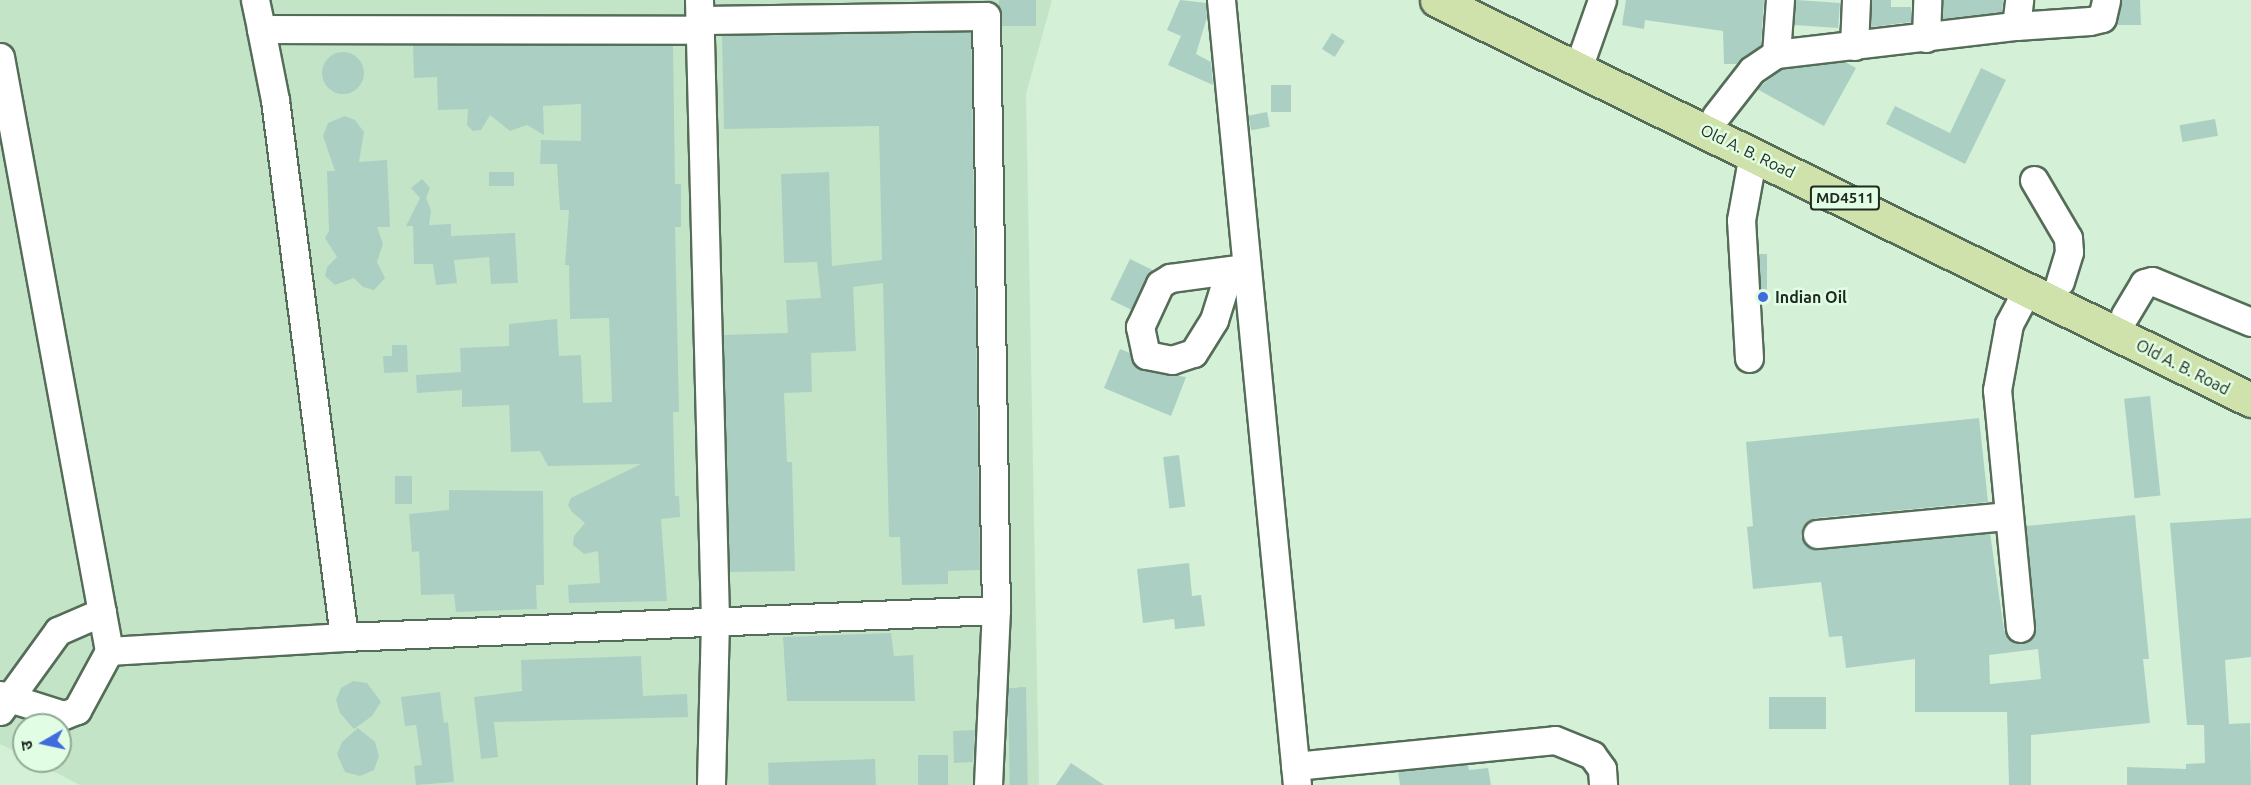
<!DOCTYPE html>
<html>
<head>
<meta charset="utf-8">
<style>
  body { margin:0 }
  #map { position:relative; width:2251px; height:785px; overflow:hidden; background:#d4f0d7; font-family:Ubuntu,"Noto Sans Devanagari",sans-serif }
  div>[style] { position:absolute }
  .built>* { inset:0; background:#c4e4c7 }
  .building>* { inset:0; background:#abd0c3; transform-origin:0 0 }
  .round { border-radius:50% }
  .roads { filter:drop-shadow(2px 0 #556d58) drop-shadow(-2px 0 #556d58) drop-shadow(0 2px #556d58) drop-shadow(0 -2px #556d58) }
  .minor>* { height:27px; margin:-13.5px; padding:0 13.5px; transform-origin:13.5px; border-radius:13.5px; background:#fff }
  .major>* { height:33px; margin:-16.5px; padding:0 16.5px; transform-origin:16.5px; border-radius:16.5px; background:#cfe2ac }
  .dots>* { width:16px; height:16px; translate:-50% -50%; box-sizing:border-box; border:3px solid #e1fde4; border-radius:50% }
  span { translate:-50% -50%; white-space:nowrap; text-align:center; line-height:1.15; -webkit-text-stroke:5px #e1fde4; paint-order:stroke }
  .shield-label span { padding:2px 4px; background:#e1fde4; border:2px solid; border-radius:4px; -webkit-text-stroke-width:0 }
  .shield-label { font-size:15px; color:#1f2a21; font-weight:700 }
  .street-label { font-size:16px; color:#1f2a21 }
  .poi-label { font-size:16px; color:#1f2a21; font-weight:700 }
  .left { translate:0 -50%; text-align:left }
  .north { position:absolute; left:12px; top:713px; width:60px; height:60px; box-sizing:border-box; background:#e1fde4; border:2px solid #93a996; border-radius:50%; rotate:261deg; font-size:16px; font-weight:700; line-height:24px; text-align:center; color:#1f2a21 }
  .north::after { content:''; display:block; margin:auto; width:21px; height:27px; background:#3e6cdd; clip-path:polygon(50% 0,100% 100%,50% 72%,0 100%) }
</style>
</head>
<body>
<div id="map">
  <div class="built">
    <i style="clip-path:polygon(0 0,1052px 0,1026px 94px,1039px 785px,80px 785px,33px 761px,60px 761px,60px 725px,24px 725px,24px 756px,0 744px)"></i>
  </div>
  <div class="building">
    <i style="left:999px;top:0;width:37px;height:26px"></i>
    <i style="clip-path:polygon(1180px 0,1206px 3px,1207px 17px,1196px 54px,1211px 62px,1213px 85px,1168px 65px,1181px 36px,1167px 30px)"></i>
    <i style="clip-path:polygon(1626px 0,1764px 0,1761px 45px,1737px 64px,1724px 64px,1723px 31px,1645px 20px,1644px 29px,1622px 25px)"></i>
    <i style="left:1796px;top:0;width:44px;height:25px;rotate:4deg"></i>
    <i style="clip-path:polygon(1872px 0,1891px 0,1891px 7px,1911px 7px,1911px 22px,1871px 27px)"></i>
    <i style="clip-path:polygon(1943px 0,2003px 0,2002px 12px,1942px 19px)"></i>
    <i style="clip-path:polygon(2121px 0,2140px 0,2141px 25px,2116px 25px)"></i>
    <i style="clip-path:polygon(971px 32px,980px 570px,948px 571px,948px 584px,902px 585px,900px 537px,889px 537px,883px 283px,853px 287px,856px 351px,811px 353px,812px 392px,784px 393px,787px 462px,792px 462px,795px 571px,730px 572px,723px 335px,788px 333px,786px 300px,821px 298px,817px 262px,784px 263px,781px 174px,829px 172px,832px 266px,882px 260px,879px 126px,724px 129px,722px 35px)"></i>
    <i style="left:1332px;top:33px;width:15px;height:19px;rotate:32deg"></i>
    <i style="clip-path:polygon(413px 45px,673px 46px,675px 184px,681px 184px,681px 227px,675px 227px,679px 412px,673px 412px,675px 496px,679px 496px,680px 517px,661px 519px,667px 601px,569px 603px,568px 585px,600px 583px,598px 551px,584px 554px,573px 545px,574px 536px,585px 523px,572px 512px,568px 505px,571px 498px,641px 464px,548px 466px,540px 451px,511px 452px,509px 405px,462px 407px,462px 390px,417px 393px,416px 375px,461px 372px,460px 348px,509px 346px,509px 324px,557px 319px,559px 356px,581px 355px,583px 403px,612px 402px,609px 318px,570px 319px,569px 265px,565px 265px,569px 210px,560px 210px,557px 164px,540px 164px,541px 140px,581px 141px,581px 104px,543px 106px,544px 135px,527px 125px,510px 131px,490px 115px,481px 130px,473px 131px,467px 125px,468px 109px,438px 110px,437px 77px,414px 78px)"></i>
    <i class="round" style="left:322px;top:52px;width:42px;height:42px"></i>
    <i style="clip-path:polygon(1845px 62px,1856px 68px,1824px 126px,1757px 89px,1782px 69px)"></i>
    <i style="clip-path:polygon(1981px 68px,2006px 80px,1965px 164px,1886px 124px,1895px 106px,1950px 133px)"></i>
    <i style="left:1291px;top:85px;width:27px;height:20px;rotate:90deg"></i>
    <i style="left:1267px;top:112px;width:15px;height:19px;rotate:79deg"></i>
    <i style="clip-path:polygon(345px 116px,355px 120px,364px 132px,359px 162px,387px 160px,390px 227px,377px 227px,383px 244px,377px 262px,385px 278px,374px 290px,363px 287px,354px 278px,335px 285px,325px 276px,327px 267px,337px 257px,325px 238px,329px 231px,327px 171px,335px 171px,323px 136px,328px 123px)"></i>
    <i style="left:2215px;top:119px;width:17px;height:36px;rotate:80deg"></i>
    <i style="left:514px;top:172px;width:14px;height:25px;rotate:90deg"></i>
    <i style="clip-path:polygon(422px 179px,430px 188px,426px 198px,431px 210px,429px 225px,451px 224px,451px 236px,515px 233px,518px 283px,491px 284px,489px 257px,454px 260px,457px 283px,436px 285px,433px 264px,414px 264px,413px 226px,406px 226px,420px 198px,411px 188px)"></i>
    <i style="left:1759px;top:254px;width:8px;height:46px"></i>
    <i style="left:1130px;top:259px;width:25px;height:45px;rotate:26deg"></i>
    <i style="clip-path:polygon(392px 345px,407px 345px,408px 372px,384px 373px,383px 356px,392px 356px)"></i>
    <i style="clip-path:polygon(1120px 349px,1130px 353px,1135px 366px,1142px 370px,1186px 377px,1171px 416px,1104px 388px)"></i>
    <i style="left:2150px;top:396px;width:100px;height:26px;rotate:84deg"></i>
    <i style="clip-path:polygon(evenodd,1979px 418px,1988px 502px,1816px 518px,1803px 527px,1801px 536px,1810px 548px,1818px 550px,1990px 533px,2004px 630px,2013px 642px,2021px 644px,2030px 640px,2036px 626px,2026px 526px,2135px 515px,2149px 659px,2143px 659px,2150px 723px,2031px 735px,2031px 785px,2009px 785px,2007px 712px,1915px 712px,1915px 659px,1846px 668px,1842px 636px,1829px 637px,1821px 582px,1753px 589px,1747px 527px,1753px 526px,1746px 442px,1979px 418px,2038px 649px,2041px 679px,1990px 684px,1989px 655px,2038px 649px)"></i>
    <i style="left:1179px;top:455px;width:52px;height:16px;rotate:83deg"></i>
    <i style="left:395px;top:476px;width:17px;height:28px"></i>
    <i style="clip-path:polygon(449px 490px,543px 491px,544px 585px,536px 585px,537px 609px,456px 612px,454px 594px,421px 595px,419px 551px,412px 552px,409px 514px,449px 510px)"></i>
    <i style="clip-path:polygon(2251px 518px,2251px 657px,2225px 660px,2229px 724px,2250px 723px,2251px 785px,2127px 785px,2127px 767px,2186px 769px,2186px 764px,2205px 763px,2204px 725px,2187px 725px,2170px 523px)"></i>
    <i style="clip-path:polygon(1189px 563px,1192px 596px,1201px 595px,1205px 626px,1175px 629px,1174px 619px,1143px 623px,1137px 569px)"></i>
    <i style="clip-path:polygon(891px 633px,894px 656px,913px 655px,915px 701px,787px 701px,783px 637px)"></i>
    <i style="clip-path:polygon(641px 656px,643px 696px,687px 694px,688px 717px,494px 722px,498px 757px,481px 759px,474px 697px,522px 691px,521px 660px)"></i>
    <i style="clip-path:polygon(353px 681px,367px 683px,381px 702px,372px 716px,354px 729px,340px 713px,336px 700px,341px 688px)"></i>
    <i style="left:1026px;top:687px;width:98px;height:18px;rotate:89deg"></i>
    <i style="clip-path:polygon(440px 692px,444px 723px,448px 722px,454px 782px,416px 785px,414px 766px,422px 765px,416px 725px,405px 726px,401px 697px)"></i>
    <i style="left:1826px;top:697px;width:32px;height:57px;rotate:90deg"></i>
    <i style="clip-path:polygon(358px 728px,375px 742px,379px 756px,374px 770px,360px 776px,345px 772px,337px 754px,342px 742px)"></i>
    <i style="clip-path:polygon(975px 730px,973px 762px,954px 763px,953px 731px)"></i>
    <i style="left:918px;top:755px;width:30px;height:30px"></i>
    <i style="left:875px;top:759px;width:26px;height:107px;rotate:88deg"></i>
    <i style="clip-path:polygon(1071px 763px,1104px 785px,1056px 785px)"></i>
    <i style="clip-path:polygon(1468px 765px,1469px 770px,1488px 768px,1491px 785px,1400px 785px,1398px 772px)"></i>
  </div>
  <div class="roads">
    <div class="minor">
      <i style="left:255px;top:0;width:30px;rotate:78deg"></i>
      <i style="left:699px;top:0;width:620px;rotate:88.52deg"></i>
      <i style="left:715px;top:620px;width:165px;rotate:91.4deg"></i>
      <i style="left:1221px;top:0;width:789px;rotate:84.47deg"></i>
      <i style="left:699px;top:20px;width:287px;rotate:-0.8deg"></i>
      <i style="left:986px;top:16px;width:594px;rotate:89.04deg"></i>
      <i style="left:996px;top:610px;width:653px;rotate:177.63deg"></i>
      <i style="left:344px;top:637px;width:541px;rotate:-97.32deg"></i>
      <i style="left:275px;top:100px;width:72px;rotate:-101.2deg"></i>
      <i style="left:261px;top:29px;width:439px;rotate:0.1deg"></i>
      <i style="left:2016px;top:26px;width:26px;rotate:-83deg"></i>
      <i style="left:1926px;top:38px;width:38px;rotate:-88deg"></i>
      <i style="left:1854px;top:46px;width:46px;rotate:-87.5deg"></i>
      <i style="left:1583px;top:54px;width:57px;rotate:-70.6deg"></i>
      <i style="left:1776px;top:54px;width:54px;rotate:-85.8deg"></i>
      <i style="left:0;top:57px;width:604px;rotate:79.6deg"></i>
      <i style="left:109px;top:651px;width:235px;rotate:-3.4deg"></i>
      <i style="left:1716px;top:116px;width:58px;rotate:-52deg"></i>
      <i style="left:1752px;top:70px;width:29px;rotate:-34deg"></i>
      <i style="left:1776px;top:54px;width:242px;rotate:-6.7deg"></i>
      <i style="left:2016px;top:26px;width:74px;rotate:-3.9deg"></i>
      <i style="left:2090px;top:21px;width:12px;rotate:-14deg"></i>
      <i style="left:2102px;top:18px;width:18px;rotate:-77deg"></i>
      <i style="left:2034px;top:180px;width:67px;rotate:59.6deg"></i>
      <i style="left:2068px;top:238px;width:14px;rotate:86deg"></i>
      <i style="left:2069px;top:252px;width:31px;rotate:107deg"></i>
      <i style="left:1229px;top:272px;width:50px;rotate:107.4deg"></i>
      <i style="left:1214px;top:320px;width:39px;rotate:122deg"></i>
      <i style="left:1193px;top:353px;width:22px;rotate:162deg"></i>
      <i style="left:1172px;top:360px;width:26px;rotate:-169deg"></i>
      <i style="left:1146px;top:355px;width:29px;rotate:-102deg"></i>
      <i style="left:1140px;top:327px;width:47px;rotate:-65.1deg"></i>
      <i style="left:1160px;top:284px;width:12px;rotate:-31deg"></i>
      <i style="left:1170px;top:278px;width:76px;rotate:-7.6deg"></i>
      <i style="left:2125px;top:315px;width:37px;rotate:-59deg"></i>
      <i style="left:2144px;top:283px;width:8px;rotate:-14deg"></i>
      <i style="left:2152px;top:281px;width:107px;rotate:22.5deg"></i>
      <i style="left:1749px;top:358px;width:138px;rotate:-93.3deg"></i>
      <i style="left:1741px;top:220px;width:67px;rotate:-79.7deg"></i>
      <i style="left:1817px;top:534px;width:192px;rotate:-5.4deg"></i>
      <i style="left:2020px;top:628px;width:239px;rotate:-95.5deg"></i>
      <i style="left:1997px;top:390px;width:67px;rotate:-79.7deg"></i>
      <i style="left:2009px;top:324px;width:40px;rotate:-62deg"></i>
      <i style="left:0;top:695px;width:67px;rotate:17.4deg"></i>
      <i style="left:64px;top:715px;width:14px;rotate:-21deg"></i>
      <i style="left:77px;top:710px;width:67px;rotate:-61.5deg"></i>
      <i style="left:0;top:711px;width:99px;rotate:-54.1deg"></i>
      <i style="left:58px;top:631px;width:48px;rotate:-23.4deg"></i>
      <i style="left:1295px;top:766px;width:261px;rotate:-5.7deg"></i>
      <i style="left:1555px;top:740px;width:40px;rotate:22deg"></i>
      <i style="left:1592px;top:755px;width:17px;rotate:54deg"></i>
      <i style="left:1602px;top:769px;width:16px;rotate:86deg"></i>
      <i style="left:988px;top:785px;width:175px;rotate:-87.4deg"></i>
    </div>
    <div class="major">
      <i style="left:1437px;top:0;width:907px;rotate:26.17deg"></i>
    </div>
  </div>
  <div class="dots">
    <i style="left:1763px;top:297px;background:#3e6cdd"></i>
  </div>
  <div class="shield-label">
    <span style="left:1845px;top:198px">MD4511</span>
  </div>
  <div class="street-label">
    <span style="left:1748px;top:151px;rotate:26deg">Old A. B. Road</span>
    <span style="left:2183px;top:367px;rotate:27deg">Old A. B. Road</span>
  </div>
  <div class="poi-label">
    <span class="left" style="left:1775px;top:297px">Indian Oil</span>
  </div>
  <div class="north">उ</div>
</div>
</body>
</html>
